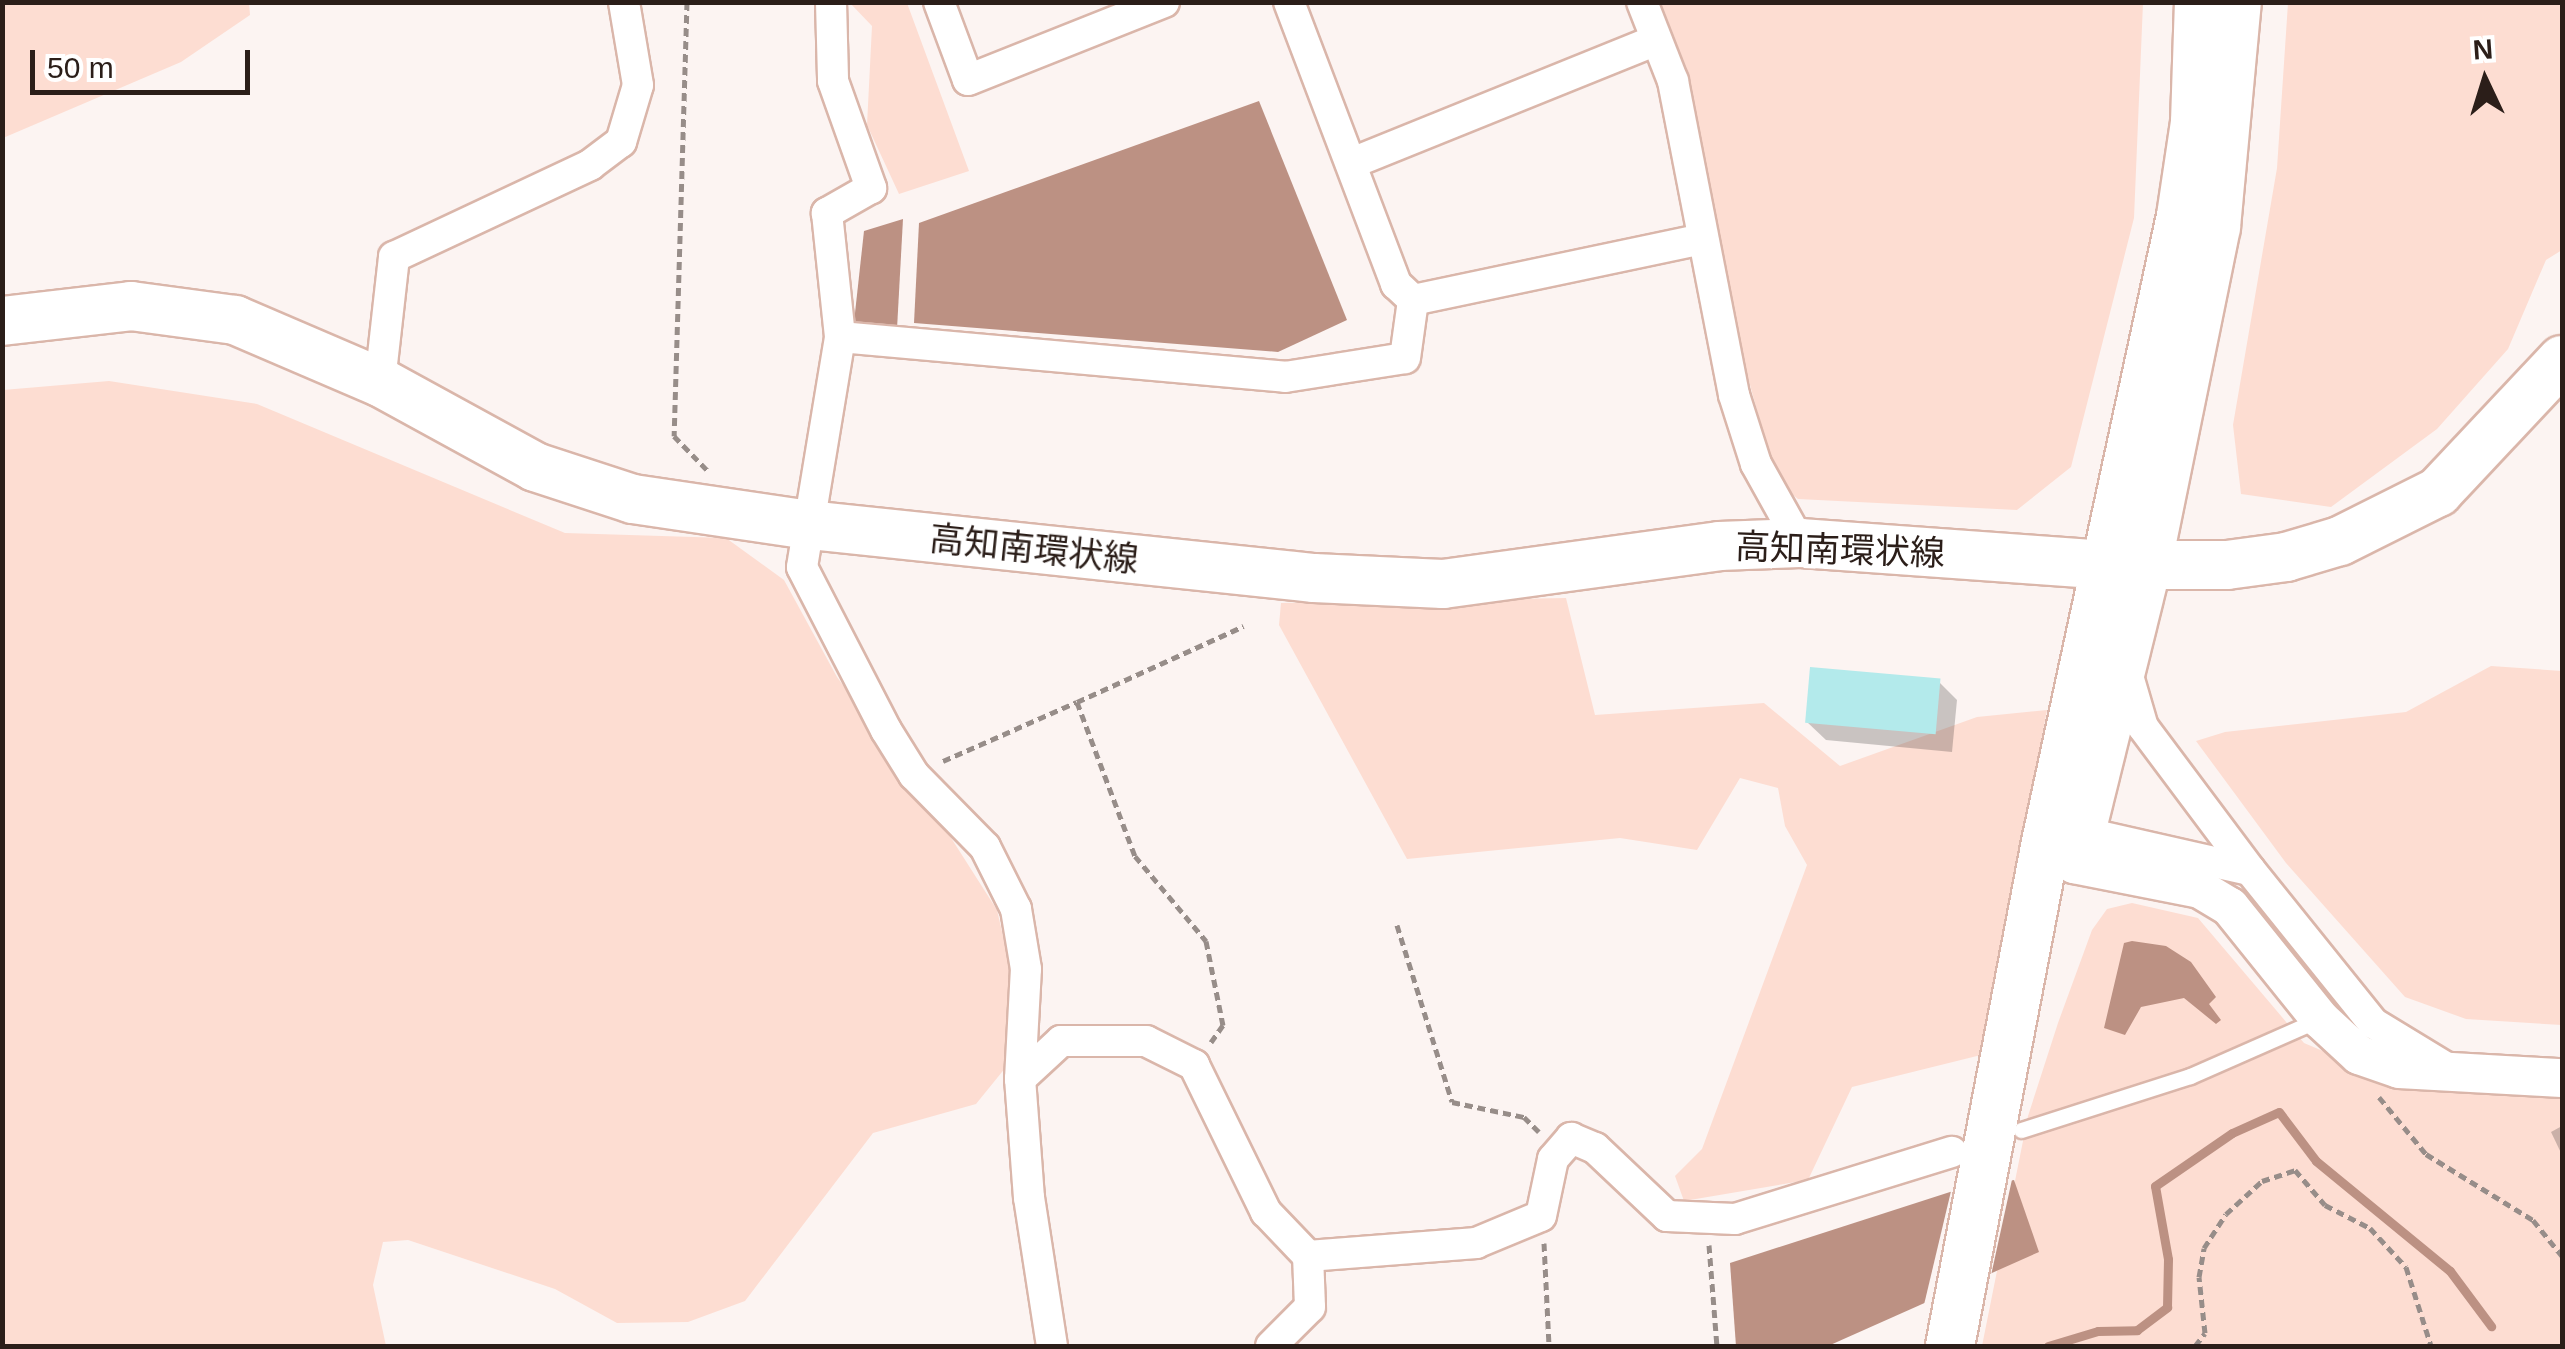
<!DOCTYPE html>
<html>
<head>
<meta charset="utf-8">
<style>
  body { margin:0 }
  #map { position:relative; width:2565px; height:1349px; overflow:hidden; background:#fcf4f2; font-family:Arial,"Noto Sans JP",sans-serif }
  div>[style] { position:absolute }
  .green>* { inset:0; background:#fdddd2 }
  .water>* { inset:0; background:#bc9183 }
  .pier>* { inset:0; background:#fcf4f2 }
  .shadow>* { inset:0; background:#0003 }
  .stream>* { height:9px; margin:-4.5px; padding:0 4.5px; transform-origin:4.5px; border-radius:4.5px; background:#bc9183 }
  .building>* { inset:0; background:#b3eaeb; transform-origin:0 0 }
  .path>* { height:5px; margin-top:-2.5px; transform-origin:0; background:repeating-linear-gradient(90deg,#978d89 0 8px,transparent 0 13px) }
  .roads { filter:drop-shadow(2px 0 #dab6aa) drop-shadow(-2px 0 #dab6aa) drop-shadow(0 2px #dab6aa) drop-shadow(0 -2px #dab6aa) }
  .service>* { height:15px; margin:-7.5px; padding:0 7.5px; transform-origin:7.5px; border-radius:7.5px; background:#fff }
  .minor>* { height:30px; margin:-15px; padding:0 15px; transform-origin:15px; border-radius:15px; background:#fff }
  .tertiary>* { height:38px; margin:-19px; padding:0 19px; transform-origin:19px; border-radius:19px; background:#fff }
  .primary>* { height:48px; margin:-24px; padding:0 24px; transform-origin:24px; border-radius:24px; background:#fff }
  span { translate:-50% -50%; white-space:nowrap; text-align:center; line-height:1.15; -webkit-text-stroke:9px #fff; paint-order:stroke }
  .street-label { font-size:35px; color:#2b1e19 }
  .frame { position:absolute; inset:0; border:5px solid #2b1e19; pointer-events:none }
  .north { position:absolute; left:2435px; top:30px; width:100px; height:100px; -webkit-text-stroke:8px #fff; paint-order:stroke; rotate:356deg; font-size:28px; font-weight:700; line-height:40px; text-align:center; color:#2b1e19 }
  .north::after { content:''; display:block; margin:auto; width:35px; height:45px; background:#2b1e19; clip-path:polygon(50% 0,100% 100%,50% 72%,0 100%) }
  .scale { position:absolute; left:30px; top:50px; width:220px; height:45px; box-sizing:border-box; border:5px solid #2b1e19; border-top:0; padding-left:12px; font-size:30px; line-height:35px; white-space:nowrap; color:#2b1e19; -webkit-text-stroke:8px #fff; paint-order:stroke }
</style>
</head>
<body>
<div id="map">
  <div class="green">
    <i style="clip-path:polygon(2px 3px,249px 3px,250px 15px,181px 62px,3px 138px)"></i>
    <i style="clip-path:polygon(850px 3px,907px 3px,969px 171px,899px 194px,867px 125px,872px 26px)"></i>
    <i style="clip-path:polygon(1656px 3px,2143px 3px,2134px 218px,2071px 467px,2017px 510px,1798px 499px,1777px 482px,1745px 367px,1687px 84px)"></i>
    <i style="clip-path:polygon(2288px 3px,2562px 3px,2562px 250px,2546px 260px,2508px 349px,2437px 429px,2331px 507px,2241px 494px,2233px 425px,2277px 168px)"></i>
    <i style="clip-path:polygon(109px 381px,257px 404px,565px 533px,726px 538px,784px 580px,837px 677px,925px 797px,997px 910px,1014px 984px,1019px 1051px,976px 1104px,873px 1133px,745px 1301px,688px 1322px,617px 1323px,555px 1289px,408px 1240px,383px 1242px,373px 1285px,386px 1346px,3px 1346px,3px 390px)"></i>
    <i style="clip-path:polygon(1566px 598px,1595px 715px,1764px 703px,1840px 766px,1977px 717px,2047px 710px,1981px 1055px,1852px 1087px,1808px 1180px,1684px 1201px,1675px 1176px,1702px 1149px,1807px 865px,1785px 826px,1778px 788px,1740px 778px,1697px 850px,1620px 838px,1407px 859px,1279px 625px,1281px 603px)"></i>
    <i style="clip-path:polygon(2491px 666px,2562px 671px,2562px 1025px,2466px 1019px,2405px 997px,2286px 863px,2196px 741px,2225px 732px,2406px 712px)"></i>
    <i style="clip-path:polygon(2132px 903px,2198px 918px,2304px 1043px,2396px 1082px,2562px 1098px,2562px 1346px,1982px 1346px,2028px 1116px,2058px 1023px,2092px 930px,2107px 909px)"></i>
  </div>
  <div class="water">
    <i style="clip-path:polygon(1259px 101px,1347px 320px,1278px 352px,914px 323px,919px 223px)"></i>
    <i style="clip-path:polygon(903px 219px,897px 329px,854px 322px,864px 231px)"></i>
    <i style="clip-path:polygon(2132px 941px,2166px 946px,2191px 962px,2216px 997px,2209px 1004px,2221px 1020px,2216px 1024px,2184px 998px,2141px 1007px,2125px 1035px,2104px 1028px,2124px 943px)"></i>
    <i style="clip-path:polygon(2014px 1180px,2039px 1252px,1828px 1346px,1736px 1346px,1730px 1263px,1950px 1192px)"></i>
  </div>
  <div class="pier">
    <i style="clip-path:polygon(2013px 1175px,1990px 1280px,1923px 1309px,1952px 1187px)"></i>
  </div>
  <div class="shadow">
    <i style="clip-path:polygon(1938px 681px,1957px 700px,1952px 752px,1826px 740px,1807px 722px)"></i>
    <i style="clip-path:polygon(2562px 1126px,2562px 1155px,2551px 1132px)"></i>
  </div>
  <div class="stream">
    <i style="left:2048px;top:1346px;width:52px;rotate:-16.7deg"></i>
    <i style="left:2098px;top:1331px;width:39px;rotate:-1deg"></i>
    <i style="left:2137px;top:1330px;width:38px;rotate:-37deg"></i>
    <i style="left:2167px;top:1307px;width:48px;rotate:-88.8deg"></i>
    <i style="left:2168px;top:1259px;width:74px;rotate:-100.1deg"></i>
    <i style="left:2155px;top:1186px;width:93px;rotate:-34.5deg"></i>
    <i style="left:2232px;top:1133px;width:51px;rotate:-24.1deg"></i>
    <i style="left:2279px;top:1112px;width:61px;rotate:52.9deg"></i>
    <i style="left:2316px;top:1161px;width:173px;rotate:39.4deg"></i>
    <i style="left:2450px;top:1271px;width:69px;rotate:53.3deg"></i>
  </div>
  <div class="building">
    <i style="left:1810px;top:667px;width:131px;height:56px;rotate:5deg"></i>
  </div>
  <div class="path">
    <i style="left:687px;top:2px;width:434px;rotate:91.7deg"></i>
    <i style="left:674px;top:436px;width:49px;rotate:45.8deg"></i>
    <i style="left:1077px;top:702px;width:183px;rotate:-24.5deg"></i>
    <i style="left:943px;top:761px;width:146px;rotate:-23.8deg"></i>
    <i style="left:1077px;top:702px;width:165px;rotate:69.4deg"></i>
    <i style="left:1135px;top:856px;width:111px;rotate:50.1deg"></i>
    <i style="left:1206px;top:941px;width:86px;rotate:78.6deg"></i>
    <i style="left:1223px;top:1025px;width:21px;rotate:125deg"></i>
    <i style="left:1397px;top:925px;width:185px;rotate:72.7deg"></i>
    <i style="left:1452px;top:1102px;width:74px;rotate:11.8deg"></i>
    <i style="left:1524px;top:1117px;width:21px;rotate:45deg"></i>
    <i style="left:2379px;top:1097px;width:74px;rotate:50.5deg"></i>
    <i style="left:2426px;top:1154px;width:126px;rotate:31.7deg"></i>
    <i style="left:2533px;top:1220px;width:46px;rotate:51.1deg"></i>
    <i style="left:1544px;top:1243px;width:103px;rotate:87.2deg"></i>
    <i style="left:1709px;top:1245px;width:101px;rotate:85.5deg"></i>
    <i style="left:2195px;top:1346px;width:16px;rotate:-52deg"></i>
    <i style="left:2205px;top:1333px;width:56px;rotate:-96.1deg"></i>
    <i style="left:2199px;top:1277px;width:29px;rotate:-80deg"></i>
    <i style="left:2204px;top:1248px;width:40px;rotate:-57.1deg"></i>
    <i style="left:2226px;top:1214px;width:49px;rotate:-42.5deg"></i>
    <i style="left:2262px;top:1181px;width:35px;rotate:-18deg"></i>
    <i style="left:2295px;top:1170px;width:46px;rotate:49.4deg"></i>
    <i style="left:2325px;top:1205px;width:51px;rotate:27.1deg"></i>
    <i style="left:2370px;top:1228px;width:53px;rotate:47.3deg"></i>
    <i style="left:2406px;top:1267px;width:83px;rotate:72.4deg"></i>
  </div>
  <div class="roads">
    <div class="service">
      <i style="left:2021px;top:1130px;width:177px;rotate:-17.7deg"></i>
      <i style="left:2190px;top:1076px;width:142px;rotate:-23.7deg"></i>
    </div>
    <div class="minor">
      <i style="left:831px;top:2px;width:79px;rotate:88.5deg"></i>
      <i style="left:833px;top:81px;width:114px;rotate:70.4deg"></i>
      <i style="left:871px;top:188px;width:51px;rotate:150.4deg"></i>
      <i style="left:827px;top:213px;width:125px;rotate:84deg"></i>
      <i style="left:939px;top:2px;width:83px;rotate:69.6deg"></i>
      <i style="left:968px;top:80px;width:211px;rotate:-21.7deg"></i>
      <i style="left:1289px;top:2px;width:302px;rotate:69.2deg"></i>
      <i style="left:1396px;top:284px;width:23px;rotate:43deg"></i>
      <i style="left:1413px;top:300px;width:295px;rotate:-11.9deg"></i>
      <i style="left:1642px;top:2px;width:85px;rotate:68.6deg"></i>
      <i style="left:1673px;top:81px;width:320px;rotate:79deg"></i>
      <i style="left:1734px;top:395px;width:72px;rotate:72.3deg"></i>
      <i style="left:1756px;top:464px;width:90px;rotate:60.9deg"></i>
      <i style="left:1352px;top:163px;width:328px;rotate:-22deg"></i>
      <i style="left:380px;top:382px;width:126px;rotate:-83.6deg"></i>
      <i style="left:394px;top:257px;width:217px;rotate:-25.1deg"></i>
      <i style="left:590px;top:165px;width:39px;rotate:-37deg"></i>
      <i style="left:621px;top:142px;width:59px;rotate:-73.4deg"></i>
      <i style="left:638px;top:85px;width:84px;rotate:-99.6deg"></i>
      <i style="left:2126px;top:669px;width:60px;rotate:73.7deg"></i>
      <i style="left:2143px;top:727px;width:179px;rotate:53.2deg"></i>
      <i style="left:2064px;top:837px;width:18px;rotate:-16deg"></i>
      <i style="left:2081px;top:832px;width:173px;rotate:12.7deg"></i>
      <i style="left:2250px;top:870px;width:196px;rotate:51.2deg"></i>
      <i style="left:2373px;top:1023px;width:87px;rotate:31.3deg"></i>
      <i style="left:1020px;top:1079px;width:56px;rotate:-42.8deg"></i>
      <i style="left:1061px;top:1041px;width:85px"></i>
      <i style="left:1146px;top:1041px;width:54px;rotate:26.6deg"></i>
      <i style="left:1194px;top:1065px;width:164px;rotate:63.9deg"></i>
      <i style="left:1266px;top:1212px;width:61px;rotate:46.3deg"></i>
      <i style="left:1308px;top:1256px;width:169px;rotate:-4.4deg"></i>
      <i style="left:1476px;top:1243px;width:70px;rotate:-22.6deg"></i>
      <i style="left:1541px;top:1216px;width:58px;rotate:-78.1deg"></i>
      <i style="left:1553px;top:1159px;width:28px;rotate:-49deg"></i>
      <i style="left:1571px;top:1138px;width:26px;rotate:23deg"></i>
      <i style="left:1595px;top:1148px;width:99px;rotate:43.4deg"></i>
      <i style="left:1667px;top:1216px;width:68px;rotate:2.5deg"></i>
      <i style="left:1735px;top:1219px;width:227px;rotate:-17.2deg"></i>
      <i style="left:1052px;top:1346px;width:150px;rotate:-98.8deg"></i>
      <i style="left:1029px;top:1198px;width:119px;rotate:-94.3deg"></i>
      <i style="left:1020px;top:1079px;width:110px;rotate:-86.9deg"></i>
      <i style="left:1026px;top:969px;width:61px;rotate:-99.5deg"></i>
      <i style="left:1016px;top:909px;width:69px;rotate:-116.6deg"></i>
      <i style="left:985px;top:847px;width:101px;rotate:-134.6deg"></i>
      <i style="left:914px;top:775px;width:53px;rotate:-121.9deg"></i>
      <i style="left:886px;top:730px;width:183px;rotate:-117.3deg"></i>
      <i style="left:802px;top:567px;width:233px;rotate:-80.6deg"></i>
      <i style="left:840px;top:337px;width:447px;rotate:5.1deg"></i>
      <i style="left:1285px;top:377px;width:121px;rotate:-9deg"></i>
      <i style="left:1405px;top:358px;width:59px;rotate:-82.1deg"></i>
      <i style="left:1271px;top:1346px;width:55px;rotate:-45deg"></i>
      <i style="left:1310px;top:1307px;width:51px;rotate:-92.2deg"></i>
    </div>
    <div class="tertiary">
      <i style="left:2046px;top:842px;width:36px;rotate:38deg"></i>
      <i style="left:2074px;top:864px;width:128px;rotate:11.2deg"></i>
      <i style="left:2200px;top:889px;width:35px;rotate:31deg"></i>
      <i style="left:2230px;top:907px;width:144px;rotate:51.2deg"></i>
      <i style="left:2320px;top:1019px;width:53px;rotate:42.7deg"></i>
      <i style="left:2359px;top:1055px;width:42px;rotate:19.3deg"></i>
      <i style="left:2399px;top:1069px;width:163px;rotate:3.2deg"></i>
    </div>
    <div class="primary">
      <i style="left:2px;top:321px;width:130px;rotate:-6.6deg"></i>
      <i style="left:131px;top:306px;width:105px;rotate:7.7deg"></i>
      <i style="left:235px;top:320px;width:158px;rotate:23.2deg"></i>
      <i style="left:380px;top:382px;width:177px;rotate:28.7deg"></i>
      <i style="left:535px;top:467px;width:103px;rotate:18.1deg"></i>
      <i style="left:633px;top:499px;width:178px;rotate:8.4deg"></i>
      <i style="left:809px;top:525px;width:508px;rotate:5.99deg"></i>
      <i style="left:1314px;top:578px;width:129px;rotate:2.7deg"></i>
      <i style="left:1443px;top:584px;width:279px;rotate:-7.8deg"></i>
      <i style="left:1719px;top:546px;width:81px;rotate:-2.1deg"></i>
      <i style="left:1800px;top:543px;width:306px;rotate:4.1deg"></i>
      <i style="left:2105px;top:565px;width:122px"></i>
      <i style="left:2227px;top:565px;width:60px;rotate:-7.7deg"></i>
      <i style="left:2286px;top:557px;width:56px;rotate:-16.5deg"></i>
      <i style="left:2340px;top:541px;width:110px;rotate:-26.6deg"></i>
      <i style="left:2438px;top:492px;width:181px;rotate:-46.8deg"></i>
      <i style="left:2083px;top:824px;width:266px;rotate:-76.1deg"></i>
      <i style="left:2147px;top:566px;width:346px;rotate:-78.5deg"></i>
      <i style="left:2216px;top:227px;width:226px;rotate:-84.7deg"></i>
      <i style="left:1950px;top:1346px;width:513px;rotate:-79.22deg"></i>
      <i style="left:2046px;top:842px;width:640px;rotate:-77.83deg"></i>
      <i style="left:2181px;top:216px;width:95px;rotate:-81.5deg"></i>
      <i style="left:2195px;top:122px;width:120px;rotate:-88.1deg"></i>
    </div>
  </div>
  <div class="street-label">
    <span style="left:1034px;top:549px;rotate:6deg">高知南環状線</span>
    <span style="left:1840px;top:550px;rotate:2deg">高知南環状線</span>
  </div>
  <div class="frame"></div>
  <div class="north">N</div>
  <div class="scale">50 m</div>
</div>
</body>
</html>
